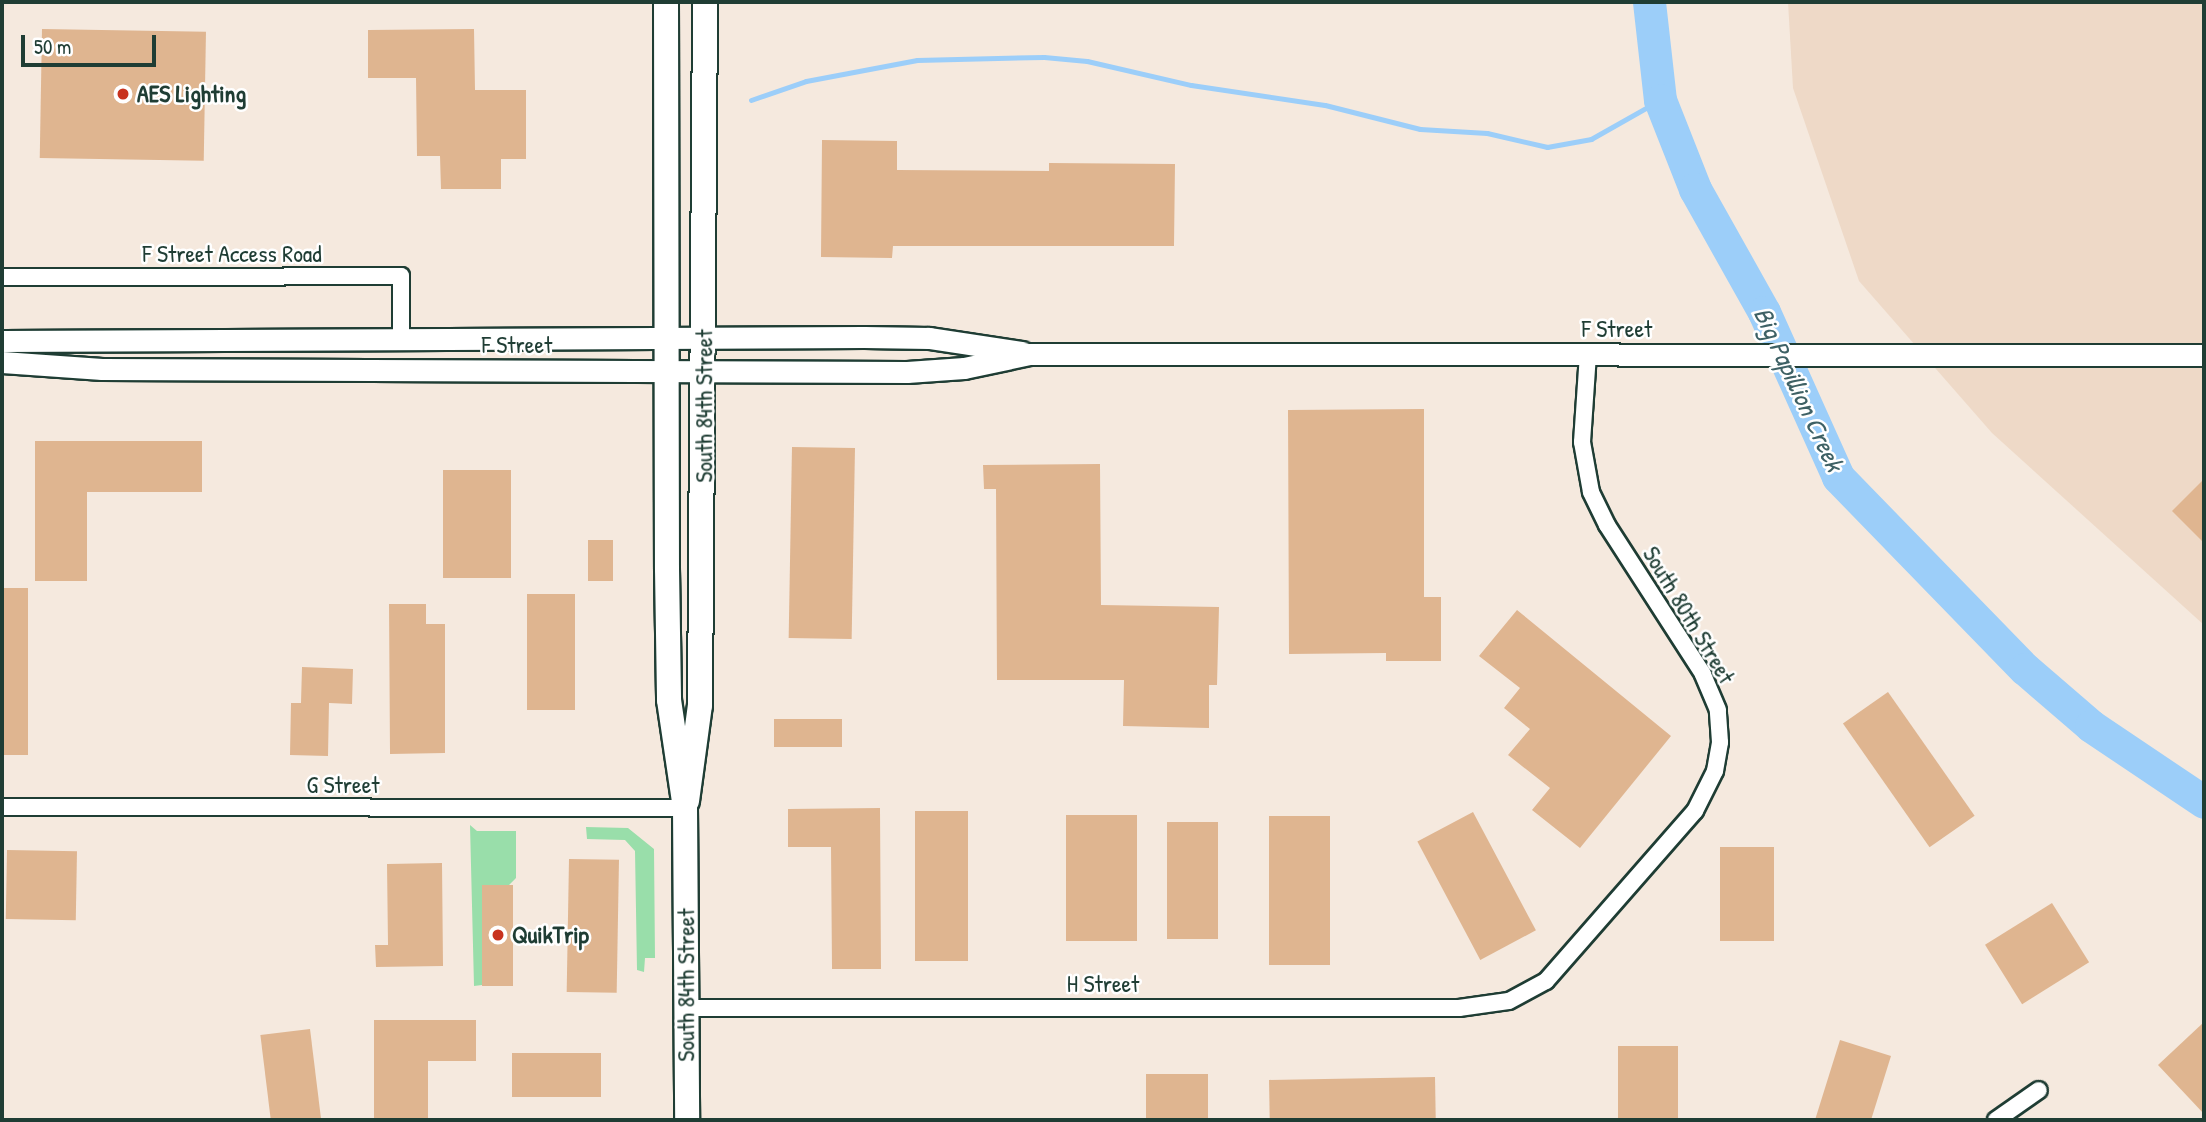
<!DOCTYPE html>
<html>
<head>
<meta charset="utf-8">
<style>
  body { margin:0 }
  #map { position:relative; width:2206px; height:1122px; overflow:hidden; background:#f5e9de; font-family:"Patrick Hand",sans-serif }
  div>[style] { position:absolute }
  .built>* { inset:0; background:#eed9c7 }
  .green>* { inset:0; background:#99deaa }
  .stream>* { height:5px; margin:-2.5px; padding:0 2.5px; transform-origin:2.5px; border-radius:2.5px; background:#9ccef9 }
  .river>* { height:33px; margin:-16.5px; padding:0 16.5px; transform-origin:16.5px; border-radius:16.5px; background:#9ccef9 }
  .building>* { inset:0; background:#dfb590; transform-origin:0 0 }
  .roads { filter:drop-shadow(2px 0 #1f3d34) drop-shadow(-2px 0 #1f3d34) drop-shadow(0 2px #1f3d34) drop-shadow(0 -2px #1f3d34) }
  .street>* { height:16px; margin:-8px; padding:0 8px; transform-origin:8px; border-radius:8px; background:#fff }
  .secondary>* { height:21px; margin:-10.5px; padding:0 10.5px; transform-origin:10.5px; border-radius:10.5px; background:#fff }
  .primary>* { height:24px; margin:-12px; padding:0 12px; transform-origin:12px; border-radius:12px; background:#fff }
  .dots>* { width:19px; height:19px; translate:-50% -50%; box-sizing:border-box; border:4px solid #fff; border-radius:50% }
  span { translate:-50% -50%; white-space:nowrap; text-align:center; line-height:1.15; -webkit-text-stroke:5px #fff; paint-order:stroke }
  .poi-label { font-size:24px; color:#1f3d34; font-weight:700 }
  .left { translate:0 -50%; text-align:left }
  .street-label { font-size:24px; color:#1f3d34 }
  .water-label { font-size:26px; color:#3e6165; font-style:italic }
  .frame { position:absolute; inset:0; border:4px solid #1f3d34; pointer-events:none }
  .scale { position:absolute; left:21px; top:35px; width:135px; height:32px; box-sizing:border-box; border:4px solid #1f3d34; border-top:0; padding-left:9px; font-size:21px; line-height:24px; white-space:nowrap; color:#1f3d34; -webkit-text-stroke:5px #fff; paint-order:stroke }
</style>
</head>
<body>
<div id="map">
  <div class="built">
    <i style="clip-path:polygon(1788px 2px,2204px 2px,2204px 625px,1992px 433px,1859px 281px,1793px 88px)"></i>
  </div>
  <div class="green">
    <i style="clip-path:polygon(470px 825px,477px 831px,516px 831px,516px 878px,509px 885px,482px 885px,482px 985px,474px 986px)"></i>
    <i style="clip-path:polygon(586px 827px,628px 828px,654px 849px,655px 958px,645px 958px,644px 972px,637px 970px,635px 851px,625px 840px,587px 839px)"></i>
  </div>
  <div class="stream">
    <i style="left:751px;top:100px;width:58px;rotate:-19.1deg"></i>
    <i style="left:806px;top:81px;width:113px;rotate:-10.7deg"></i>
    <i style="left:917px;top:60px;width:127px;rotate:-1.4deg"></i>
    <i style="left:1044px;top:57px;width:43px;rotate:5.3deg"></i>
    <i style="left:1087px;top:61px;width:107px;rotate:13deg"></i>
    <i style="left:1191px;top:85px;width:135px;rotate:8.5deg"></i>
    <i style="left:1325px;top:105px;width:98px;rotate:14.2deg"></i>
    <i style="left:1420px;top:129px;width:67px;rotate:3.4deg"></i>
    <i style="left:1487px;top:133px;width:62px;rotate:13.1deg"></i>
    <i style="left:1547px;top:147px;width:45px;rotate:-10.3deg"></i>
    <i style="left:1591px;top:139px;width:79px;rotate:-29.5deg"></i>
  </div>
  <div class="river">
    <i style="left:1649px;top:2px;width:99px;rotate:83.6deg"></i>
    <i style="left:1660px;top:100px;width:96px;rotate:68.5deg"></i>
    <i style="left:1695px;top:189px;width:141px;rotate:60.7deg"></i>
    <i style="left:1764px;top:312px;width:181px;rotate:65.8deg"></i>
    <i style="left:1838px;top:477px;width:268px;rotate:45.8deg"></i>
    <i style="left:2025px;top:669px;width:87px;rotate:40.8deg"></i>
    <i style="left:2091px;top:726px;width:136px;rotate:33.9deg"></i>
  </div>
  <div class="building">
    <i style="left:42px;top:29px;width:164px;height:129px;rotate:1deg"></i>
    <i style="clip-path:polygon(474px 29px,475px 90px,526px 90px,526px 159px,501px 159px,501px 189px,441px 189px,440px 156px,417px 156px,416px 78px,368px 78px,368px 30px)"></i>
    <i style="clip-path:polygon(822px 140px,897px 141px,897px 170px,1049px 171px,1049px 163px,1175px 164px,1174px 246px,893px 246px,892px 258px,821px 257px)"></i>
    <i style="clip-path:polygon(1424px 409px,1424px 597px,1441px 597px,1441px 661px,1386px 661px,1386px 653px,1289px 654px,1288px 410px)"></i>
    <i style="clip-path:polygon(35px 441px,202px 441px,202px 492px,87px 492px,87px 581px,35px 581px)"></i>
    <i style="left:792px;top:447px;width:63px;height:191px;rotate:1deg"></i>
    <i style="clip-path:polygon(1100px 464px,1101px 605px,1219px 607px,1217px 685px,1209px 685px,1209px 728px,1123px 726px,1124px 680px,997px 680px,996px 489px,984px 489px,983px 465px)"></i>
    <i style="left:443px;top:470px;width:68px;height:108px"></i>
    <i style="clip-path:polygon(2204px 479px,2204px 543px,2172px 511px)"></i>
    <i style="left:588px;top:540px;width:25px;height:41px"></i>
    <i style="left:2px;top:588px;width:26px;height:167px"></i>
    <i style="left:527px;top:594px;width:48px;height:116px"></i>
    <i style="clip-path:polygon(389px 604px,426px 604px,426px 624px,445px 624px,445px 753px,390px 754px)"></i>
    <i style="clip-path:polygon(1517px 610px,1671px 736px,1580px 848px,1532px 810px,1550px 788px,1508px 755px,1530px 729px,1504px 708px,1520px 688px,1479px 656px)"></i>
    <i style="clip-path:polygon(302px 667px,353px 669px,352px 704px,329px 703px,328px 756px,290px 755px,291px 703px,301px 703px)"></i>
    <i style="left:1888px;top:692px;width:151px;height:55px;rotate:55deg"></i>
    <i style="left:774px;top:719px;width:68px;height:28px"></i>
    <i style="clip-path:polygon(880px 808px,881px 969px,832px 969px,831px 847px,788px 847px,788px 809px)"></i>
    <i style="left:915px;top:811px;width:53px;height:150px"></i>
    <i style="left:1473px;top:812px;width:134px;height:63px;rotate:62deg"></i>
    <i style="left:1066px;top:815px;width:71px;height:126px"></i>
    <i style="left:1269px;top:816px;width:61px;height:149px"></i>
    <i style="left:1167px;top:822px;width:51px;height:117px"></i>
    <i style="left:1720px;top:847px;width:54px;height:94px"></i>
    <i style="left:7px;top:850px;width:70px;height:69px;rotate:1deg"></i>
    <i style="left:569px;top:859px;width:50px;height:133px;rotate:1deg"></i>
    <i style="clip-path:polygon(442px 863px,443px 966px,376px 967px,375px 945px,388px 945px,387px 864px)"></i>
    <i style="left:482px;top:885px;width:31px;height:101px"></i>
    <i style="left:2052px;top:903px;width:70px;height:79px;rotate:58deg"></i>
    <i style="clip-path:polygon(374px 1020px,476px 1020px,476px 1061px,428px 1061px,428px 1120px,374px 1120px)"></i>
    <i style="clip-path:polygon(2204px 1022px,2204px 1114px,2158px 1065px)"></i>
    <i style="left:310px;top:1029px;width:92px;height:50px;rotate:83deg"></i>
    <i style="clip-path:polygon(1840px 1040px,1891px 1056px,1871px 1120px,1815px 1120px)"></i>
    <i style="left:1618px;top:1046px;width:60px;height:74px"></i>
    <i style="left:512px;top:1053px;width:89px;height:44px"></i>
    <i style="left:1146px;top:1074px;width:62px;height:46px"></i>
    <i style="left:1435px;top:1077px;width:43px;height:166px;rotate:89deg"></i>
  </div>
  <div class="roads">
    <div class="street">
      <i style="left:2px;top:277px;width:399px;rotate:-0.1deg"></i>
      <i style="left:401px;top:276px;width:61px;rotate:90deg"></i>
      <i style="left:2px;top:807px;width:683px;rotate:0.08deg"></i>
      <i style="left:687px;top:1008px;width:772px"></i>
      <i style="left:1459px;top:1008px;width:50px;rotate:-8deg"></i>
      <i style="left:1509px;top:1001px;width:42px;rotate:-28.4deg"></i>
      <i style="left:1546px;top:981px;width:226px;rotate:-48.8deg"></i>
      <i style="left:1695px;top:811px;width:45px;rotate:-63.4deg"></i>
      <i style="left:1715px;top:771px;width:29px;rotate:-80deg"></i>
      <i style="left:1720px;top:742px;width:32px;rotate:-94deg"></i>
      <i style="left:1718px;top:710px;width:39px;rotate:-113deg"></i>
      <i style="left:1703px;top:674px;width:177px;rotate:-122.8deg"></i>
      <i style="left:1607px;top:525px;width:37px;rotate:-116deg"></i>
      <i style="left:1591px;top:492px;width:51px;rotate:-100.2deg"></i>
      <i style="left:1582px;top:442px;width:87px;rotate:-86.1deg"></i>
      <i style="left:1996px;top:1120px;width:52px;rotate:-34.9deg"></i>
    </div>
    <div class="secondary">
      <i style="left:2px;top:341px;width:862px;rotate:-0.27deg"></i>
      <i style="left:864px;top:337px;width:65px;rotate:0.9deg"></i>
      <i style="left:929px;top:338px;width:94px;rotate:8.6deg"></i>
      <i style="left:2px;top:362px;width:100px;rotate:4deg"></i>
      <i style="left:102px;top:369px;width:805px;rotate:0.21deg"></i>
      <i style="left:907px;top:372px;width:57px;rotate:-4deg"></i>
      <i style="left:964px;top:368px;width:67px;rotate:-12deg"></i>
      <i style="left:1030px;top:354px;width:1174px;rotate:0.05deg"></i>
    </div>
    <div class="primary">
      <i style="left:666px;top:2px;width:567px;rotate:89.9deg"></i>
      <i style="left:667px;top:569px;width:131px;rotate:89.1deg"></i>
      <i style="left:669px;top:700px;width:109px;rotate:81.6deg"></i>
      <i style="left:685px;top:808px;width:312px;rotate:89.6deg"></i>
      <i style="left:687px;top:801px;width:97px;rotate:-82.3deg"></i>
      <i style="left:700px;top:705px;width:703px;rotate:-89.59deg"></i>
    </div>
  </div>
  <div class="dots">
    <i style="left:123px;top:94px;background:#c8321e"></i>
    <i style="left:498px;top:935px;background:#c8321e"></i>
  </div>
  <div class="poi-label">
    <span class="left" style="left:137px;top:94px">AES Lighting</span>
    <span class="left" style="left:512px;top:935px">QuikTrip</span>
  </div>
  <div class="street-label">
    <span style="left:232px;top:254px">F Street Access Road</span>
    <span style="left:1617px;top:329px">F Street</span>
    <span style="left:517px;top:345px">F Street</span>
    <span style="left:704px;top:406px;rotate:-90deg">South 84th Street</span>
    <span style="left:1689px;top:615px;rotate:59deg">South 80th Street</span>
    <span style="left:343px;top:785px">G Street</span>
    <span style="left:1103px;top:984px">H Street</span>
    <span style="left:686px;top:985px;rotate:-90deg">South 84th Street</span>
  </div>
  <div class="water-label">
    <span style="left:1799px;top:389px;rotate:65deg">Big Papillion Creek</span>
  </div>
  <div class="frame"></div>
  <div class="scale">50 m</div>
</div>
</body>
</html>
